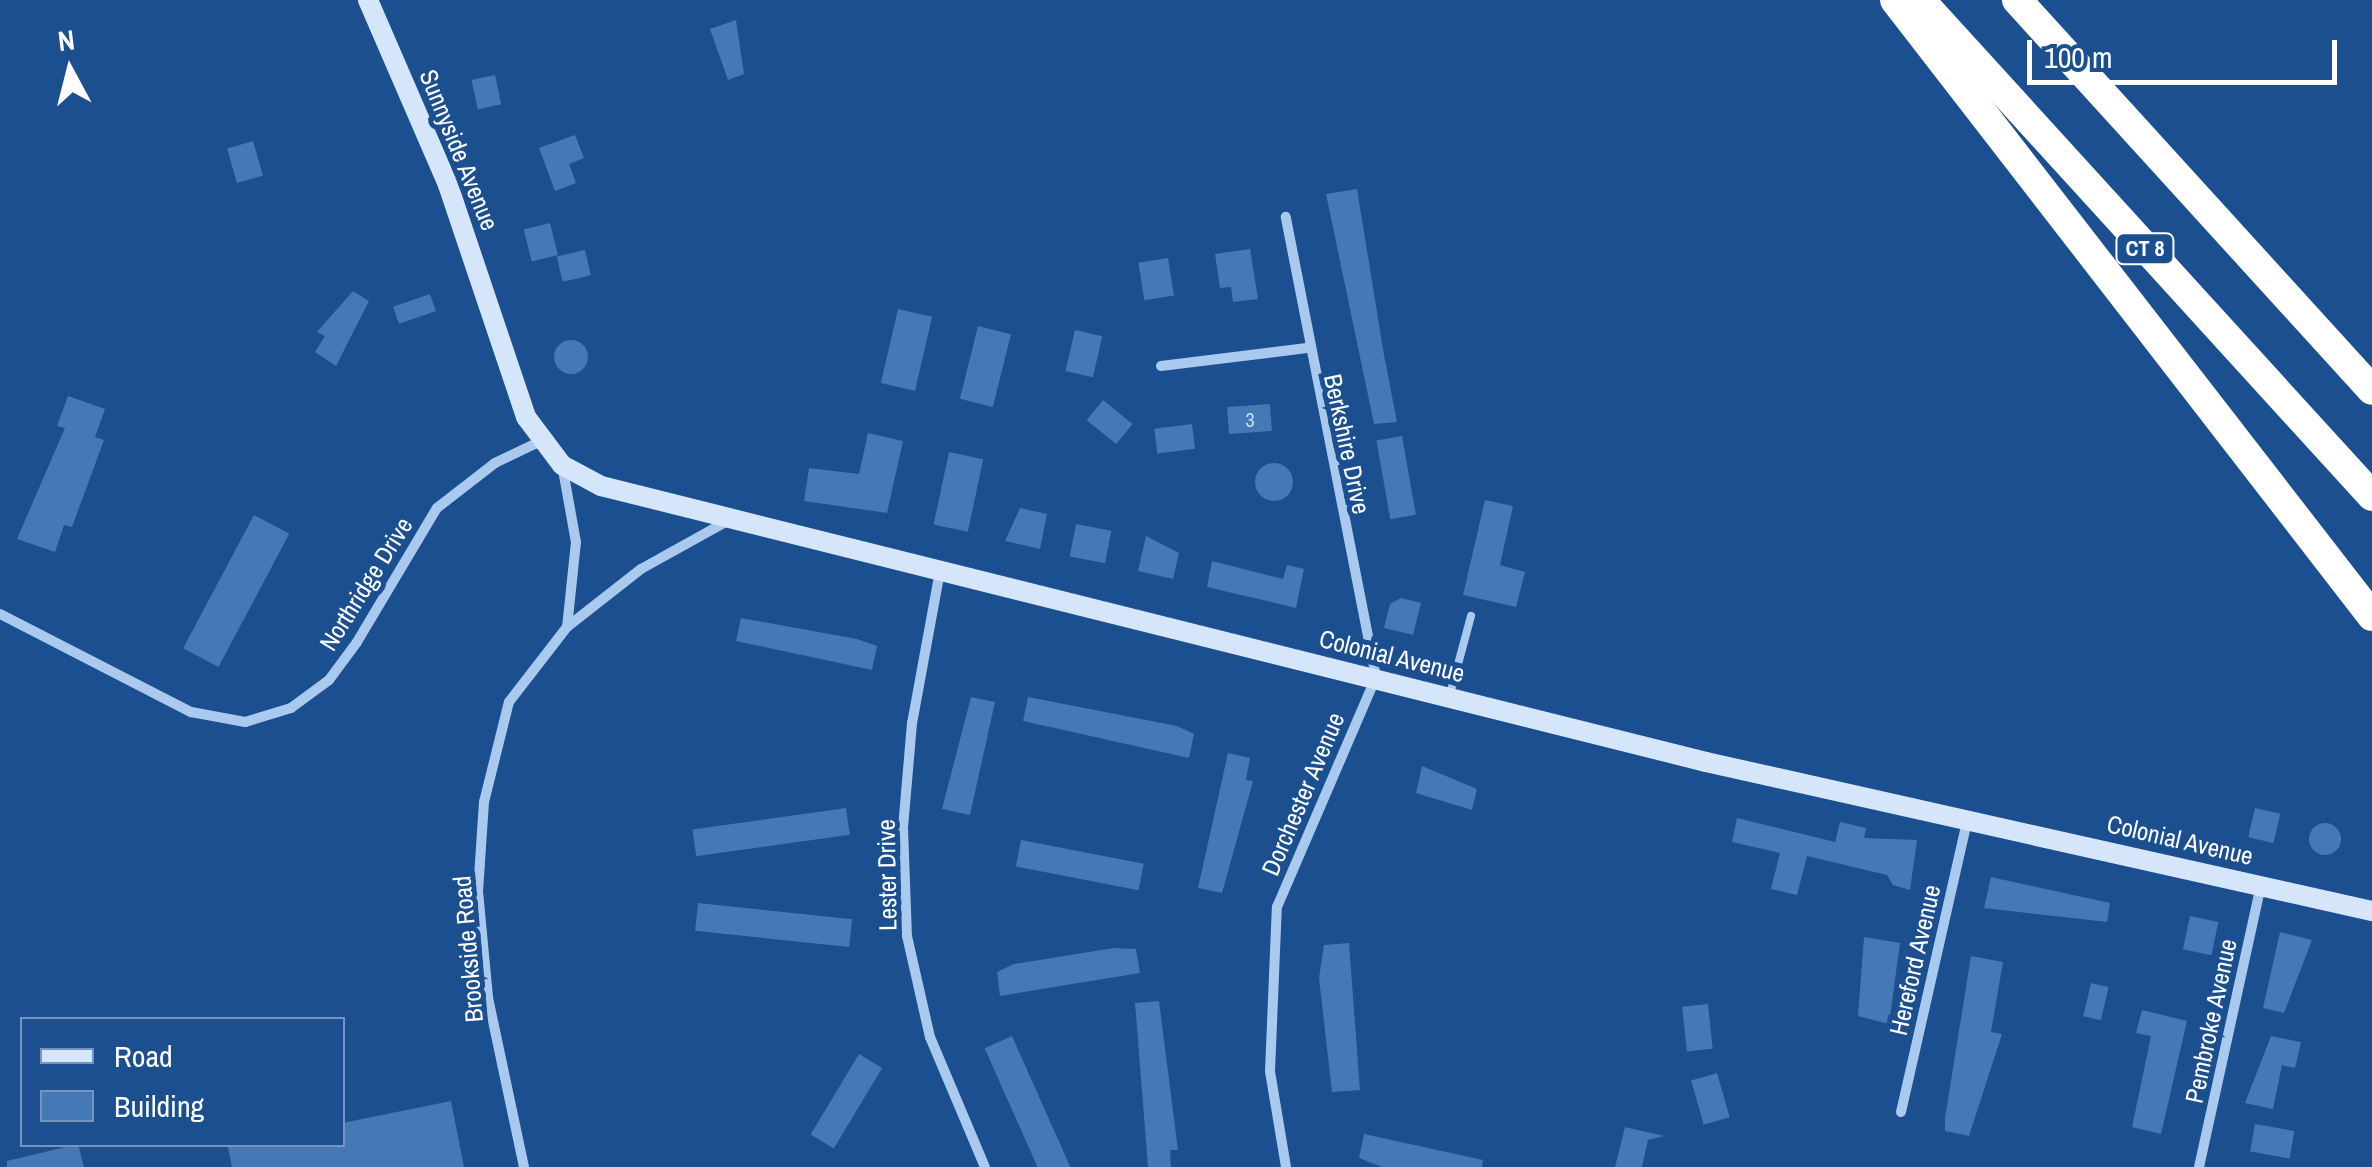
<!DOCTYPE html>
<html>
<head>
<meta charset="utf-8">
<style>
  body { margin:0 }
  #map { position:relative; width:2372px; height:1167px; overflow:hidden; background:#1b4f8f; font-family:"Archivo Narrow",sans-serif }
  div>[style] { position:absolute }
  .building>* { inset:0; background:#4478b7; transform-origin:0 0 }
  .round { border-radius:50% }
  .lane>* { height:8px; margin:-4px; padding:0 4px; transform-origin:4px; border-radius:4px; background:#a9c9ee }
  .street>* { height:10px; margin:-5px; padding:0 5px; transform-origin:5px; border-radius:5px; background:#a9c9ee }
  .secondary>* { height:20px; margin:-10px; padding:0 10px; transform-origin:10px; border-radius:10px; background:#d6e6fa }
  .highway>* { height:30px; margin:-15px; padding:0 15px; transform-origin:15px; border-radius:15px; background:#fff }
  span { translate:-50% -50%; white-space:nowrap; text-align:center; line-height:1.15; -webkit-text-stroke:10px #1b4f8f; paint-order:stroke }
  .number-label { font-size:20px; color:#d0dded }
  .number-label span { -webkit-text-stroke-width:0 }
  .shield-label span { padding:2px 8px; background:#1b4f8f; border:2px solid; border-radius:8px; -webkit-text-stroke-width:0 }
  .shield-label { font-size:22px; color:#fff; font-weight:700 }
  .street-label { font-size:25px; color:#fff }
  .legend { position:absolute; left:20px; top:1017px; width:325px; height:130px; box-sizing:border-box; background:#1b4f8f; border:2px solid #7695bc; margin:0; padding:12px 18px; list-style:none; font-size:30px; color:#fff }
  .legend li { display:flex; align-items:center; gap:20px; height:50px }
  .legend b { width:50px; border:2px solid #7695bc }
  .north { position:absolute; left:20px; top:20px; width:100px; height:100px; -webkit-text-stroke:8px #1b4f8f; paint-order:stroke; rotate:353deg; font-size:28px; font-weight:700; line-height:40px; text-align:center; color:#fff }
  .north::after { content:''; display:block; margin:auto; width:35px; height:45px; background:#fff; clip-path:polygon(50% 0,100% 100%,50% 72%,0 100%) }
  .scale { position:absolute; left:2027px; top:40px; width:310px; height:45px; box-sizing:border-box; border:5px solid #fff; border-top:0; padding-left:12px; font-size:30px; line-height:35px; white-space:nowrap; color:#fff; -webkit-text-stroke:8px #1b4f8f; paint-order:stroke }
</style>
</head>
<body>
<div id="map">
  <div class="building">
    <i style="clip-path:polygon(736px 20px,744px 74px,728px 80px,710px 29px)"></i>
    <i style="left:495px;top:75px;width:30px;height:24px;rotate:78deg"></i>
    <i style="clip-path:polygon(575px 135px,584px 158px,569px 164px,576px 183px,555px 191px,539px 148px)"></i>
    <i style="left:253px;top:141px;width:36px;height:27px;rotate:74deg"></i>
    <i style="clip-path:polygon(1357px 189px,1384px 355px,1397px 422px,1374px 424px,1326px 194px)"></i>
    <i style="left:550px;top:223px;width:33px;height:27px;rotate:76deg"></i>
    <i style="clip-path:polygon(1250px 249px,1258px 299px,1233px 302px,1231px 287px,1220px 288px,1215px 254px)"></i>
    <i style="left:585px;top:250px;width:26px;height:29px;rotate:77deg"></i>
    <i style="left:1168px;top:258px;width:38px;height:30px;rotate:81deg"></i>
    <i style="clip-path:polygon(353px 291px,369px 301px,336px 366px,315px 352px,325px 336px,317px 332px)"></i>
    <i style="left:430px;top:294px;width:18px;height:39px;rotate:71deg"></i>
    <i style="left:898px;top:309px;width:35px;height:76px;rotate:13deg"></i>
    <i style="left:978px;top:326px;width:34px;height:75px;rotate:14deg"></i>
    <i style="left:1075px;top:330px;width:28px;height:42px;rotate:13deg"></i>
    <i class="round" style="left:554px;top:340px;width:34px;height:34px"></i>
    <i style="clip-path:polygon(68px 396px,105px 409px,95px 437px,104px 440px,72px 527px,64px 525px,55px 552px,17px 539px,65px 428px,57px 426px)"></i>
    <i style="left:1103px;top:400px;width:38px;height:26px;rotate:39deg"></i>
    <i style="left:1270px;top:404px;width:27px;height:43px;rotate:86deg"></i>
    <i style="left:1192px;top:424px;width:25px;height:38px;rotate:83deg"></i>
    <i style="clip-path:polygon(868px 433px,903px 441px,887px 513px,804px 501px,809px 468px,859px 474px)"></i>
    <i style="left:1402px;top:436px;width:80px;height:26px;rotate:80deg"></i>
    <i style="left:949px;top:452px;width:35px;height:74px;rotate:12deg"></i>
    <i class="round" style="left:1255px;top:463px;width:38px;height:38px"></i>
    <i style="clip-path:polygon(1485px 500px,1513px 506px,1500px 565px,1525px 572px,1516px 607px,1463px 595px)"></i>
    <i style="clip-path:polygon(1020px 508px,1047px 514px,1040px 549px,1005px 541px)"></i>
    <i style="left:254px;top:515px;width:40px;height:151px;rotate:28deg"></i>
    <i style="left:1076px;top:524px;width:36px;height:33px;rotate:11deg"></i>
    <i style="clip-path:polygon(1146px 536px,1179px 553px,1173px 579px,1138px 571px)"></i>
    <i style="clip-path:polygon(1212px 561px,1283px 579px,1287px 565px,1304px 569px,1296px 608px,1207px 587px)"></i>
    <i style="clip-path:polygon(1401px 598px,1421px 603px,1413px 635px,1384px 628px,1390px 604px)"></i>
    <i style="clip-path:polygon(741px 618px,857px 639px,877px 646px,872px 670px,736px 641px)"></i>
    <i style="clip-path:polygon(971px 697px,995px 702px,970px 815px,942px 809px)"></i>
    <i style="clip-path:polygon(1028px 697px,1177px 726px,1194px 734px,1189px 758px,1023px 721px)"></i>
    <i style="clip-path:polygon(1228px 753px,1250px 758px,1246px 780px,1253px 781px,1222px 893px,1198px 888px)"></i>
    <i style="clip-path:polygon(1422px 766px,1477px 789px,1472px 810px,1416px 793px)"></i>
    <i style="left:846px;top:808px;width:27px;height:155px;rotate:82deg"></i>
    <i style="left:2255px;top:808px;width:26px;height:30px;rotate:13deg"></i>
    <i style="clip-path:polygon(1737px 818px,1835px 842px,1840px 822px,1866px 828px,1864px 838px,1917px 840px,1910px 890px,1893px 885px,1887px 875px,1807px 856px,1797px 895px,1771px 889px,1780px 853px,1732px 842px)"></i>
    <i class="round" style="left:2309px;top:823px;width:32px;height:32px"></i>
    <i style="left:1021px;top:840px;width:125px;height:27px;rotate:11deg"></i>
    <i style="clip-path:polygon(1991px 877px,2110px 903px,2107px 922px,1984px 908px)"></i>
    <i style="left:698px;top:903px;width:155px;height:28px;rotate:6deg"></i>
    <i style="left:2190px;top:916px;width:29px;height:34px;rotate:12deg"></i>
    <i style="clip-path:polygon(2280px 932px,2312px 940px,2284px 1013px,2263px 1008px)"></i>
    <i style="clip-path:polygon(1864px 937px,1900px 943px,1889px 1024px,1858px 1016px)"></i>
    <i style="clip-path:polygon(1349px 943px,1360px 1090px,1332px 1092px,1319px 978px,1324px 945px)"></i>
    <i style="clip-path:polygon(1114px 948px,1136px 949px,1140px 973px,1000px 996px,997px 972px,1014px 964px)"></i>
    <i style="clip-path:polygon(1971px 956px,2003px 962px,1991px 1032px,2002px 1034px,1969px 1136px,1945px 1131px,1945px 1118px)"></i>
    <i style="left:2091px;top:983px;width:18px;height:34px;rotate:13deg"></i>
    <i style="clip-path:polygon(1159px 1001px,1178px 1150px,1170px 1150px,1171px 1167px,1148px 1167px,1135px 1003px)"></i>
    <i style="left:1708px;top:1004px;width:45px;height:26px;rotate:84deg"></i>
    <i style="clip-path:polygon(2142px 1010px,2187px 1021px,2161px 1134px,2132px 1127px,2151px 1036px,2136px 1033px)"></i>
    <i style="left:1012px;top:1036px;width:144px;height:30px;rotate:66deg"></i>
    <i style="clip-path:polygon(2271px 1036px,2301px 1042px,2295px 1068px,2282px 1065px,2273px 1109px,2245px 1103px)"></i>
    <i style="left:859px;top:1054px;width:27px;height:94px;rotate:31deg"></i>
    <i style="left:1717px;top:1073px;width:46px;height:27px;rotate:74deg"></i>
    <i style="clip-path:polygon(451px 1101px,464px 1167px,232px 1167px,228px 1147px,342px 1144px,342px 1123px)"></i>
    <i style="left:2255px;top:1124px;width:40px;height:28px;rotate:10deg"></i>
    <i style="clip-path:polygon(1625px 1127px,1664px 1136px,1648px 1140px,1642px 1167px,1615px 1167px)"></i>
    <i style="clip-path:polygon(1364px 1134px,1483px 1160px,1482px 1167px,1382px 1167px,1359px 1158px)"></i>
    <i style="clip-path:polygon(78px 1144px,84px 1167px,7px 1167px,7px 1161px)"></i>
  </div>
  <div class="lane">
    <i style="left:1450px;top:694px;width:81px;rotate:-74.9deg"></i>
  </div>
  <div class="street">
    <i style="left:1161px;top:366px;width:147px;rotate:-7deg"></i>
    <i style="left:563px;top:470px;width:73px;rotate:79.8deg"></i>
    <i style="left:576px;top:542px;width:85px;rotate:96deg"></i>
    <i style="left:940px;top:571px;width:155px;rotate:100.4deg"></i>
    <i style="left:912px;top:723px;width:105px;rotate:94.9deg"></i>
    <i style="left:903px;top:828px;width:108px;rotate:87.9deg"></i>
    <i style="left:907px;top:936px;width:104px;rotate:77.2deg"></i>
    <i style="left:930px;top:1037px;width:141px;rotate:67.1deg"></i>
    <i style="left:0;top:614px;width:215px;rotate:27.2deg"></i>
    <i style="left:191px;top:712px;width:55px;rotate:10.5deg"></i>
    <i style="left:245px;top:722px;width:48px;rotate:-16.9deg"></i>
    <i style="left:291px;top:708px;width:47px;rotate:-36.4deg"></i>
    <i style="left:329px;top:680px;width:47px;rotate:-53.6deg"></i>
    <i style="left:357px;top:642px;width:156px;rotate:-59.2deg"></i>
    <i style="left:437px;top:508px;width:73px;rotate:-37.8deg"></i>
    <i style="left:495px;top:463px;width:51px;rotate:-25.6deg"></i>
    <i style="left:1901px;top:1112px;width:302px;rotate:-77.2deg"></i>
    <i style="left:524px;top:1167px;width:174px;rotate:-102deg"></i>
    <i style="left:488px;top:997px;width:105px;rotate:-95.4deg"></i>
    <i style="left:478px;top:892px;width:90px;rotate:-86.2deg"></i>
    <i style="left:484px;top:802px;width:103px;rotate:-76deg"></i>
    <i style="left:509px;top:702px;width:95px;rotate:-52.3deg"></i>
    <i style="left:567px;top:627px;width:94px;rotate:-38.1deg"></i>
    <i style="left:641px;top:569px;width:95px;rotate:-29deg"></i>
    <i style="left:1286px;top:1167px;width:97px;rotate:-99.5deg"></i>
    <i style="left:1270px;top:1071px;width:164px;rotate:-87.6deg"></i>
    <i style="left:1277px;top:907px;width:250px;rotate:-66.7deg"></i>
    <i style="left:1376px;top:677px;width:469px;rotate:-101.1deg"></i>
    <i style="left:2199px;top:1167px;width:289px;rotate:-77.6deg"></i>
  </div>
  <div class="secondary">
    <i style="left:368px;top:0;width:202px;rotate:66.6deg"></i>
    <i style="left:448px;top:185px;width:245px;rotate:71.4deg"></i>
    <i style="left:526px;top:417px;width:60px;rotate:53.1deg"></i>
    <i style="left:562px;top:465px;width:44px;rotate:28.3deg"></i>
    <i style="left:601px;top:486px;width:1139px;rotate:14.02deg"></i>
    <i style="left:1706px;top:762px;width:682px;rotate:12.61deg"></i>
  </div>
  <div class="highway">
    <i style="left:1895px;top:0;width:779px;rotate:52.25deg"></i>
    <i style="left:1920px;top:0;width:671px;rotate:47.66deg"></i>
    <i style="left:2017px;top:0;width:527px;rotate:47.69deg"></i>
  </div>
  <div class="number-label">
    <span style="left:1250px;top:419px">3</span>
  </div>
  <div class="shield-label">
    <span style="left:2145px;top:249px">CT 8</span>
  </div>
  <div class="street-label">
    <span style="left:459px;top:150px;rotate:68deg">Sunnyside Avenue</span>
    <span style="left:1347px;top:444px;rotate:78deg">Berkshire Drive</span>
    <span style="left:366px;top:584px;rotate:-58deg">Northridge Drive</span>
    <span style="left:1392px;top:656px;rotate:14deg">Colonial Avenue</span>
    <span style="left:1303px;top:794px;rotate:-67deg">Dorchester Avenue</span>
    <span style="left:2180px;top:840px;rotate:13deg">Colonial Avenue</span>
    <span style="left:887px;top:875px;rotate:-91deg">Lester Drive</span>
    <span style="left:468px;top:949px;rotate:-95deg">Brookside Road</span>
    <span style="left:1915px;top:960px;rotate:-77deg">Hereford Avenue</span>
    <span style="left:2211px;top:1021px;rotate:-78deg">Pembroke Avenue</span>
  </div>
  <ul class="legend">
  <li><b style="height:12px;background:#d6e6fa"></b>Road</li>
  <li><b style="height:28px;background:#4478b7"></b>Building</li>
  </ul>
  <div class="north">N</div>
  <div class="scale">100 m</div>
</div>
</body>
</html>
